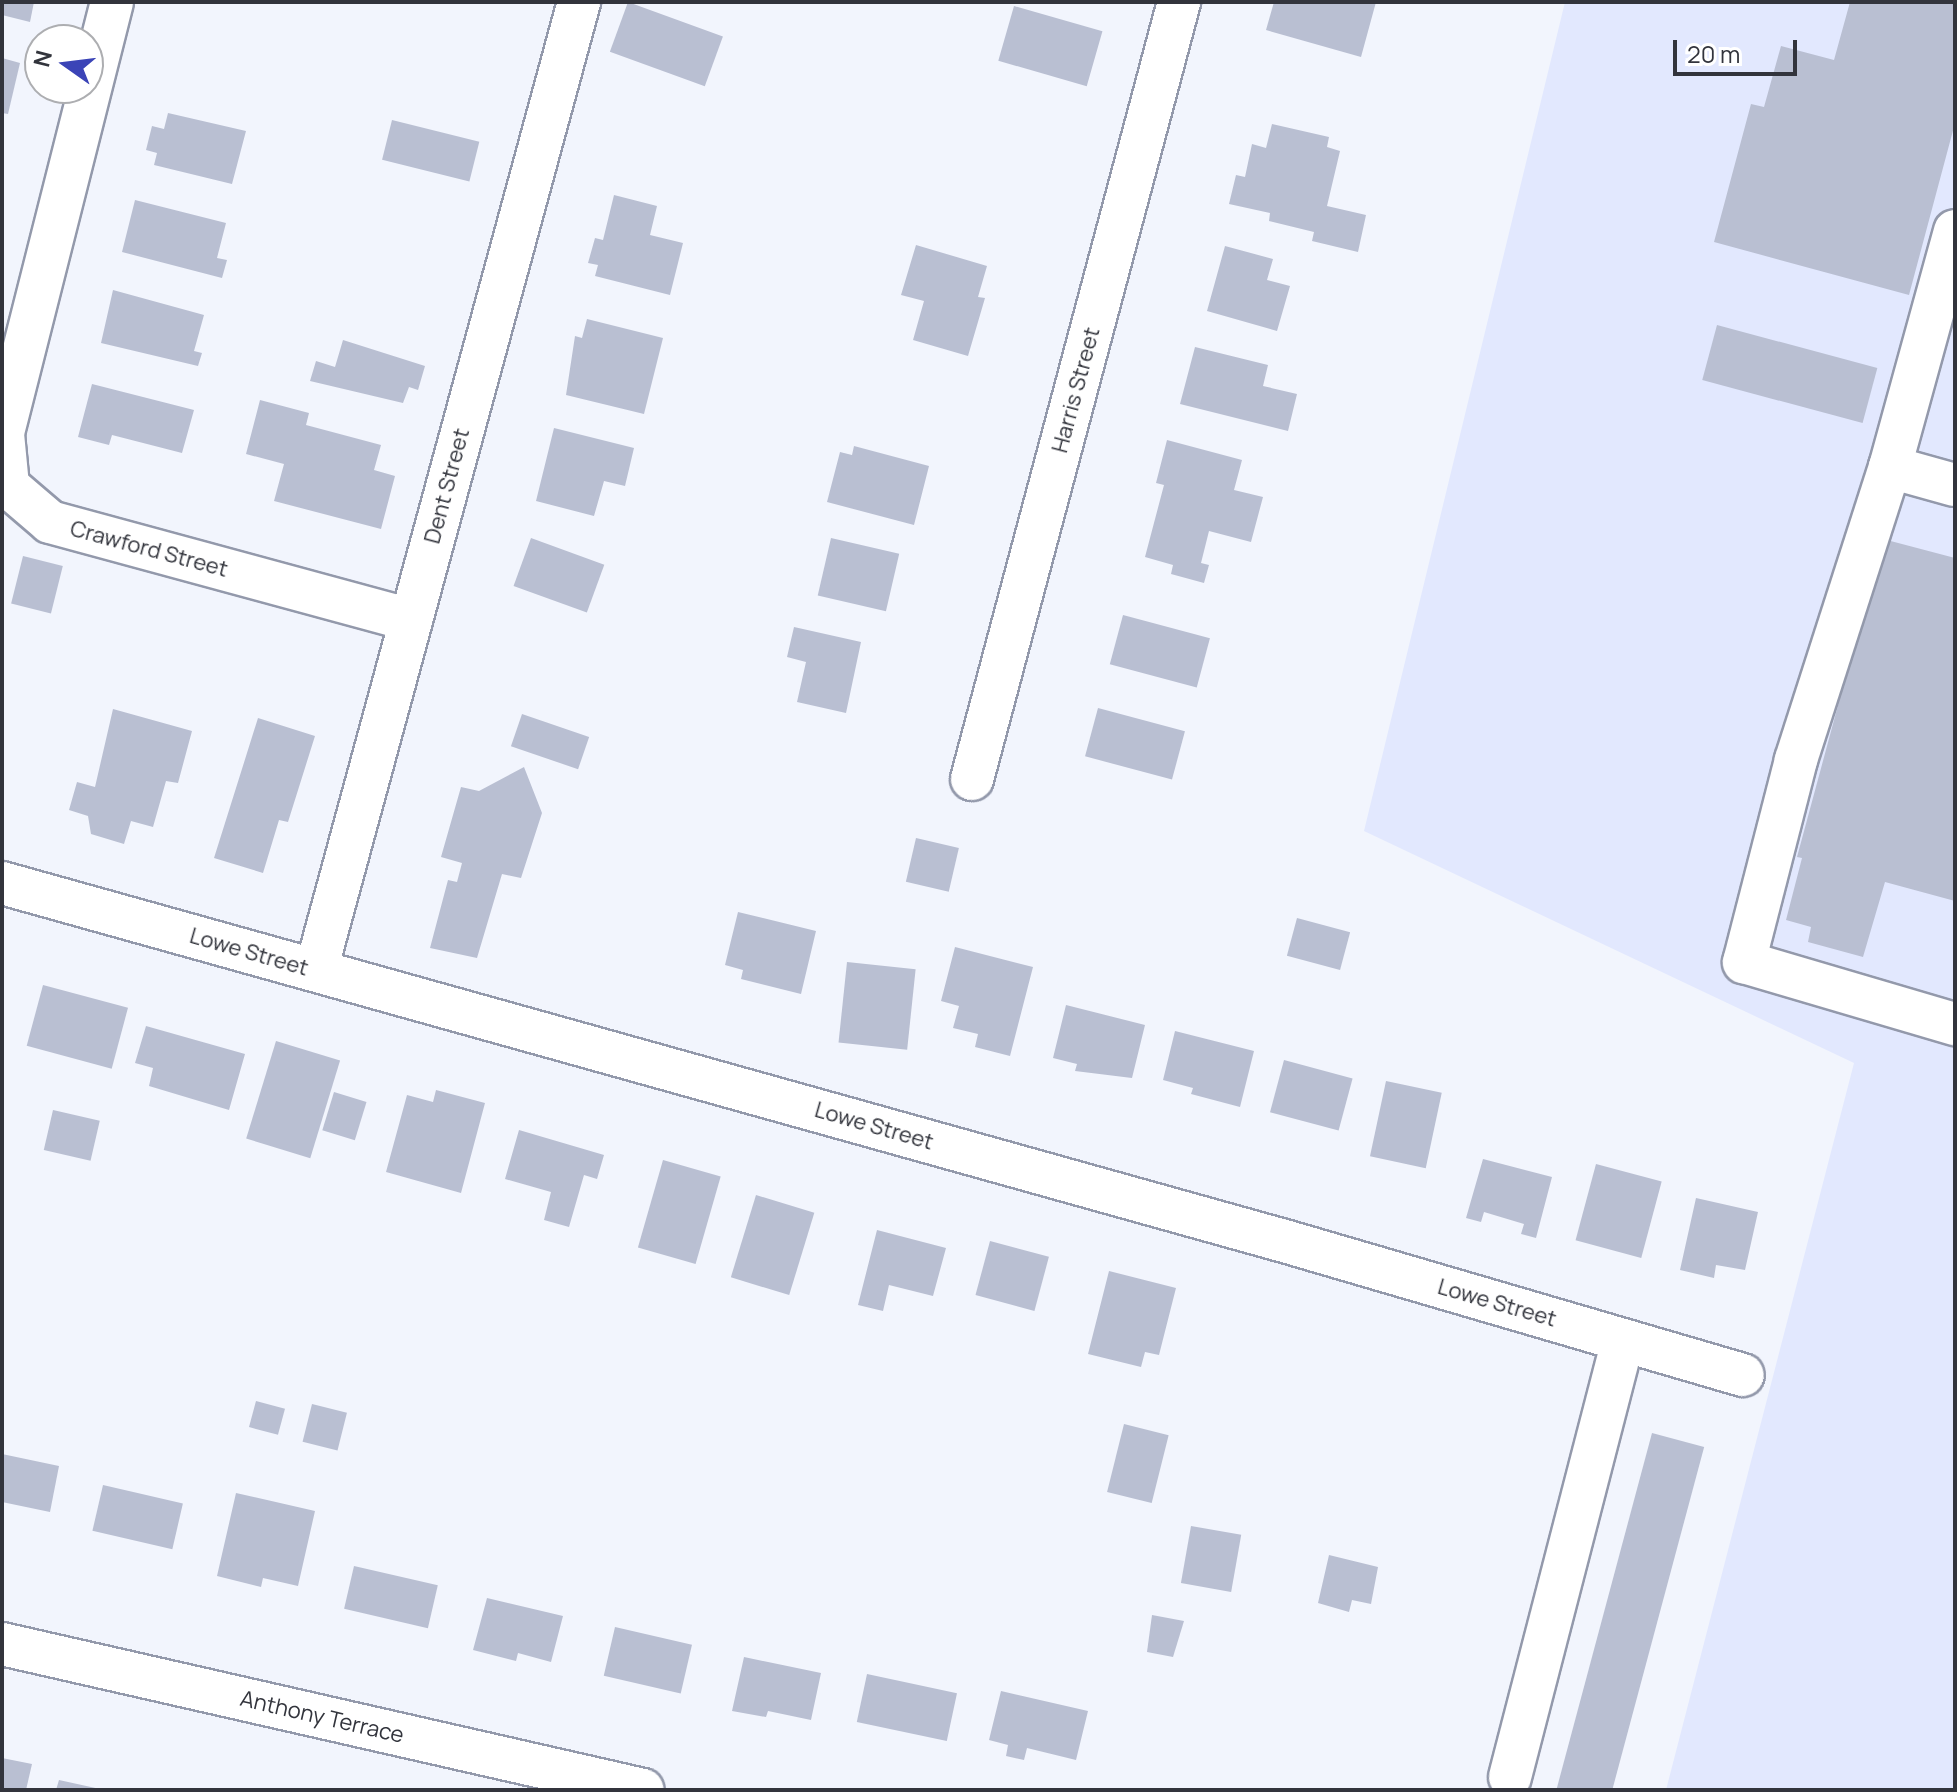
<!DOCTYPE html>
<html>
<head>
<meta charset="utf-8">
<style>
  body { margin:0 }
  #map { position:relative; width:1957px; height:1792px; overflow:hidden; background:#f2f5fd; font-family:Manrope,sans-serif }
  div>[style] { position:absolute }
  .built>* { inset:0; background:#e2e8fe }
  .building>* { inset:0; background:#b9bfd2; transform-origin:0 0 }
  .roads { filter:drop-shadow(2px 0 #9399ab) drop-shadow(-2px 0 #9399ab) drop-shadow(0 2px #9399ab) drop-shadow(0 -2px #9399ab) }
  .minor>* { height:42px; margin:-21px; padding:0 21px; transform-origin:21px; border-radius:21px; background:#fff }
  span { translate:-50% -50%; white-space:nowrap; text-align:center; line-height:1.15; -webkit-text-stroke:8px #fff; paint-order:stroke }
  .street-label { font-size:22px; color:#32343c }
  .frame { position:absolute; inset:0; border:4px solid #32343c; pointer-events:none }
  .north { position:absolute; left:24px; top:24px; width:80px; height:80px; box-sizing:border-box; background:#fff; border:2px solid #adaeb1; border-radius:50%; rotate:284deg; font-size:22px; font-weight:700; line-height:32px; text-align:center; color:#32343c }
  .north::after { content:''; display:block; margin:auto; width:28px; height:36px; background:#3b44b7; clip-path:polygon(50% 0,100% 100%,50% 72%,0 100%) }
  .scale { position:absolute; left:1673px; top:40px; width:124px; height:36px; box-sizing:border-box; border:4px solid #32343c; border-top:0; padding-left:10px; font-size:24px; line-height:28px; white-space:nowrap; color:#32343c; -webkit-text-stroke:6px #fff; paint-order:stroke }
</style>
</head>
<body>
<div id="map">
  <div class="built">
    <i style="clip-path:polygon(1565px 2px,1955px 2px,1955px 1790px,1666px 1790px,1854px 1063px,1364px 831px)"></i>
  </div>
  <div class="building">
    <i style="clip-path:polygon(2px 2px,34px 2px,30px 22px,2px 15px)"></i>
    <i style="left:628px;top:2px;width:101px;height:53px;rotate:20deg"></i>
    <i style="clip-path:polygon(1274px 2px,1376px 2px,1361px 57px,1266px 30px)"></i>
    <i style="clip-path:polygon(1850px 2px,1955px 2px,1955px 123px,1909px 295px,1714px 242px,1751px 104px,1764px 107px,1781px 46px,1834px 60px)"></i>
    <i style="left:1014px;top:6px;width:92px;height:57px;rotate:16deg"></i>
    <i style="clip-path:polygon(2px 58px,20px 63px,8px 114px,2px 113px)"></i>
    <i style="clip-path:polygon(168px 113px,246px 131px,232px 184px,154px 165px,157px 153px,146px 150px,152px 126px,164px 129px)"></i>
    <i style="left:392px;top:120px;width:90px;height:41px;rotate:14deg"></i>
    <i style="clip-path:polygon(1272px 124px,1329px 137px,1327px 147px,1340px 151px,1327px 206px,1366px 215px,1358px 252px,1312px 241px,1314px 232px,1269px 221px,1270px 213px,1229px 204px,1236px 175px,1245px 177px,1252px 144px,1266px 148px)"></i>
    <i style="clip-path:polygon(614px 195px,657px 206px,650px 235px,683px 243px,670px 295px,595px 276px,598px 265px,588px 263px,595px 238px,603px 240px)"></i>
    <i style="clip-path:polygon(135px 200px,226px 223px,217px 258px,227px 260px,222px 278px,122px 252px)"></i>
    <i style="clip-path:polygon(916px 245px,987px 266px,978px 297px,985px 298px,968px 356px,913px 340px,924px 301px,901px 295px)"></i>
    <i style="clip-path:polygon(1225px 246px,1273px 259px,1267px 280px,1290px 286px,1277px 331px,1207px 311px)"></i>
    <i style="clip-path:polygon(113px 290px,204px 315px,194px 351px,202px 353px,198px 366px,101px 343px)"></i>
    <i style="clip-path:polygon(587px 319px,663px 338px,644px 414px,566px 395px,575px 336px,582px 338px)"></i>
    <i style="left:1717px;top:325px;width:166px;height:57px;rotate:15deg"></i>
    <i style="clip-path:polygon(343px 340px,425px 366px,418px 390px,409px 387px,403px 403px,310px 381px,316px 361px,335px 367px)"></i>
    <i style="clip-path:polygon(1195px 347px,1268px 365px,1263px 386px,1297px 394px,1288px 431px,1180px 404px)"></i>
    <i style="clip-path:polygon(92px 384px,194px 410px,182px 453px,112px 435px,109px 445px,78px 437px)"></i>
    <i style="clip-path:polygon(260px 400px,309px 413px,306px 425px,381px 445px,374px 470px,395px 476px,381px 529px,274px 501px,284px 464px,246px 454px)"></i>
    <i style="clip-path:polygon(554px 428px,634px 448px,625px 486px,604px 481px,594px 516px,536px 501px)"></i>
    <i style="clip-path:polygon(1167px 440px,1242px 460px,1234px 490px,1263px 497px,1251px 542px,1209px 531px,1201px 563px,1209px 565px,1204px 583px,1171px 574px,1173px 565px,1145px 557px,1164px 485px,1156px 483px)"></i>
    <i style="clip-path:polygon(854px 446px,929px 466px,914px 525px,827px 502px,840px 452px,852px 455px)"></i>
    <i style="left:531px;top:538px;width:78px;height:51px;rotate:20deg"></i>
    <i style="left:831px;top:538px;width:70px;height:59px;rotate:13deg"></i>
    <i style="clip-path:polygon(1883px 539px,1955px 558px,1955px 901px,1885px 882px,1863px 957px,1808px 942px,1811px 927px,1786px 920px,1802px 858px,1797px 857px)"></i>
    <i style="left:23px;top:556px;width:41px;height:49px;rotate:14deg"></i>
    <i style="left:1123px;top:615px;width:90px;height:51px;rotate:15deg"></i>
    <i style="clip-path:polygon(794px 627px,861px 642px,846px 713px,797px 702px,806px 662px,787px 657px)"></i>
    <i style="left:1098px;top:708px;width:90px;height:50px;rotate:15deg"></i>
    <i style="clip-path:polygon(113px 709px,192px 731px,178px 783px,166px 781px,153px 827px,131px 821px,124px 844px,91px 834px,88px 816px,69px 810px,77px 782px,95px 787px)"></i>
    <i style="left:522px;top:714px;width:71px;height:34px;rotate:19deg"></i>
    <i style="clip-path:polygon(258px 718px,315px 736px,288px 822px,279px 820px,263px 873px,214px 858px)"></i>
    <i style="clip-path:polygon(524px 767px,542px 813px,521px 878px,502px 874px,477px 958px,430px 948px,448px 880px,457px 882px,462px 863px,441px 857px,461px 787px,479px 791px)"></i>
    <i style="left:916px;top:838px;width:44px;height:45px;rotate:13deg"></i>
    <i style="clip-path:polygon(738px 912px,816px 931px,801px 994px,741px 979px,743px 970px,725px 965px)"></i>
    <i style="left:1297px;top:918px;width:55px;height:39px;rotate:15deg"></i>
    <i style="clip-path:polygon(955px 947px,1033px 967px,1010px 1056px,975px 1047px,978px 1034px,953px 1028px,959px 1006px,941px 1001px)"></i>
    <i style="left:847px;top:962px;width:69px;height:81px;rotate:6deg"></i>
    <i style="left:43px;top:985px;width:88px;height:63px;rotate:15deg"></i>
    <i style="clip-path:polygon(1066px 1005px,1145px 1025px,1132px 1078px,1075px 1071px,1077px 1064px,1053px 1058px)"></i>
    <i style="clip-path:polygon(146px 1026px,245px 1054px,229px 1110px,149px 1086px,153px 1068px,135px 1063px)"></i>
    <i style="clip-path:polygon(1175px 1031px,1254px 1051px,1240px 1107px,1191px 1094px,1193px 1088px,1163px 1080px)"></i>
    <i style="left:276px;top:1041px;width:67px;height:102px;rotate:17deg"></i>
    <i style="left:1284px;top:1060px;width:71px;height:54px;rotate:15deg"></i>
    <i style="left:1386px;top:1081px;width:57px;height:77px;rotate:12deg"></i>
    <i style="clip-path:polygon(436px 1090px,485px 1103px,461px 1193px,386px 1172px,407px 1095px,433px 1102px)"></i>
    <i style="left:334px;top:1092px;width:34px;height:40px;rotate:17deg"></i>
    <i style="left:53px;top:1110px;width:48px;height:41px;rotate:13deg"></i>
    <i style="clip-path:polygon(519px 1130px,604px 1155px,597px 1179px,584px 1175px,569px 1227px,544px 1220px,551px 1192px,505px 1179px)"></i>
    <i style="clip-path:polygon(1483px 1159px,1552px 1177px,1536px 1238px,1521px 1234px,1524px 1224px,1484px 1212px,1481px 1222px,1466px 1218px)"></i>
    <i style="left:663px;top:1160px;width:60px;height:91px;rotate:16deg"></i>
    <i style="left:1596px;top:1164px;width:68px;height:79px;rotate:15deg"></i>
    <i style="left:756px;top:1195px;width:61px;height:86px;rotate:17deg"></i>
    <i style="clip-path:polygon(1696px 1198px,1758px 1212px,1745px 1270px,1716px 1265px,1714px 1278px,1680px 1270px)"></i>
    <i style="clip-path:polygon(877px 1230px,946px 1248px,933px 1296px,889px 1285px,883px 1311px,858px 1305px)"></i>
    <i style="left:990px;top:1241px;width:61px;height:56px;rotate:15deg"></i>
    <i style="clip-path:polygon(1109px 1271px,1176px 1288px,1159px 1355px,1145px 1352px,1141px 1367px,1088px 1354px)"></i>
    <i style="left:256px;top:1401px;width:30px;height:27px;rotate:15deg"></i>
    <i style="left:312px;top:1404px;width:36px;height:39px;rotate:14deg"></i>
    <i style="left:1124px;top:1424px;width:46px;height:70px;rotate:14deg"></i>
    <i style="left:1652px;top:1433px;width:54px;height:369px;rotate:15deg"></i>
    <i style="clip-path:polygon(2px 1454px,59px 1466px,50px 1512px,2px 1502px)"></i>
    <i style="left:103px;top:1485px;width:82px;height:47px;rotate:13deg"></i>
    <i style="clip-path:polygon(236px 1493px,315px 1511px,298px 1586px,263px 1578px,261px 1587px,217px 1576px)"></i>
    <i style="left:1191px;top:1526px;width:51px;height:58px;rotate:10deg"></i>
    <i style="clip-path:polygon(1329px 1555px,1378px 1567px,1371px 1604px,1352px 1600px,1349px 1612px,1318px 1603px)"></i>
    <i style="left:354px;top:1566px;width:86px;height:44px;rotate:13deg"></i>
    <i style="clip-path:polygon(487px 1598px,563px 1616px,551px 1662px,518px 1653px,516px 1661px,473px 1650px)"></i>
    <i style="clip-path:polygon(1152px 1615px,1184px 1621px,1173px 1657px,1147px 1652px)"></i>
    <i style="left:615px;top:1627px;width:79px;height:50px;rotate:13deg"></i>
    <i style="clip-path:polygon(744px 1657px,821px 1673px,811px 1720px,768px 1711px,766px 1717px,732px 1711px)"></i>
    <i style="left:867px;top:1674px;width:92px;height:49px;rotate:12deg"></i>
    <i style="clip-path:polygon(1001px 1691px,1088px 1711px,1076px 1760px,1027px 1748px,1024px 1760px,1006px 1756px,1008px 1745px,989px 1740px)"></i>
    <i style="clip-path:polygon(2px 1758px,32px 1764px,26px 1790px,2px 1790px)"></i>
    <i style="clip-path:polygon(59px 1780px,100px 1789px,100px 1790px,56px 1790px)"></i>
  </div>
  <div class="roads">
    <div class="minor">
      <i style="left:112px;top:2px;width:446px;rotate:104.2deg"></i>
      <i style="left:3px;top:434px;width:52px;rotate:84.5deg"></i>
      <i style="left:8px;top:486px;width:55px;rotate:40.6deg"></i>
      <i style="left:50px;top:522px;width:374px;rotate:15.2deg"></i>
      <i style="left:1955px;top:231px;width:245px;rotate:105.4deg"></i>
      <i style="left:1890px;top:467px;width:67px;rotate:15.5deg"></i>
      <i style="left:1890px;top:467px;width:308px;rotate:107.8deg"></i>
      <i style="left:1796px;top:760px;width:209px;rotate:104.4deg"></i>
      <i style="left:1744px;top:962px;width:220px;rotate:16.4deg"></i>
      <i style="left:972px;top:779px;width:804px;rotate:-75.08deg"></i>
      <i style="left:2px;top:883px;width:1328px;rotate:15.6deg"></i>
      <i style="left:1281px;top:1240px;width:481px;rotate:16.3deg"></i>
      <i style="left:316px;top:970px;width:1003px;rotate:-74.8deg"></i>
      <i style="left:2px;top:1644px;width:657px;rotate:12.83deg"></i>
      <i style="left:1510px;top:1777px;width:451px;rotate:-75.5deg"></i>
    </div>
  </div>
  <div class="street-label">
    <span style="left:1076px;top:390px;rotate:-75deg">Harris Street</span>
    <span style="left:447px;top:486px;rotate:-75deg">Dent Street</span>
    <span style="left:149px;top:549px;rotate:15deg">Crawford Street</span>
    <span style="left:249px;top:952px;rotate:16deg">Lowe Street</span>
    <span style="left:874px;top:1126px;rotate:16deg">Lowe Street</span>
    <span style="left:1497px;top:1303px;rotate:16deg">Lowe Street</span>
    <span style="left:322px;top:1717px;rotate:13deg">Anthony Terrace</span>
  </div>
  <div class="frame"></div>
  <div class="north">N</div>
  <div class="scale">20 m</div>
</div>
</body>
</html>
